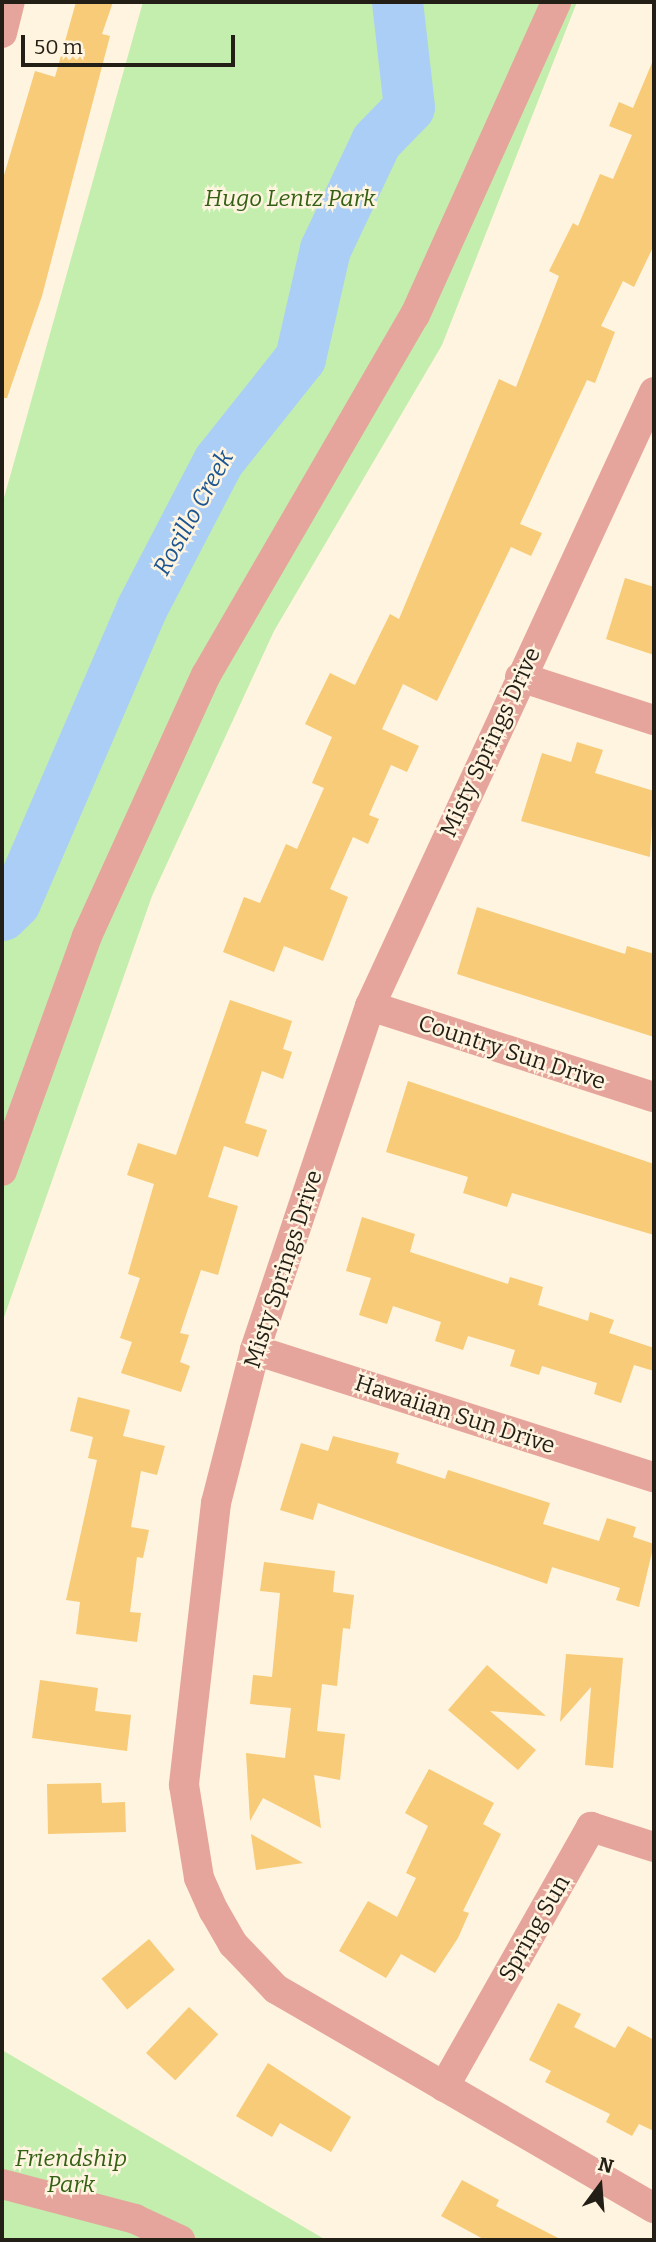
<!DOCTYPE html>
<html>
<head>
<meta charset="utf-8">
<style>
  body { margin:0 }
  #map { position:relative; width:656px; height:2242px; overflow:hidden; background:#fff4df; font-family:Bitter,serif }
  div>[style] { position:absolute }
  .green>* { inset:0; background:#c3eeae }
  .river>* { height:51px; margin:-25.5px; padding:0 25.5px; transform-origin:25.5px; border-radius:25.5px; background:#abcef7 }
  .building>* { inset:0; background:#f7cb77; transform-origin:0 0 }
  .minor>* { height:30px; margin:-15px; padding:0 15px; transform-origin:15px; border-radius:15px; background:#e6a59c }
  span { translate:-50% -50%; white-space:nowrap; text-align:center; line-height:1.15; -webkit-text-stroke:5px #fff4df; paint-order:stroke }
  .park-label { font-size:23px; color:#346116; font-style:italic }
  .street-label { font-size:23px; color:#241f16 }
  .water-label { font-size:24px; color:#1c5692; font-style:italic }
  .frame { position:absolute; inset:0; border:4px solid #241f16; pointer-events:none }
  .north { position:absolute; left:565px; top:2151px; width:70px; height:70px; -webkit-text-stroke:5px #fff4df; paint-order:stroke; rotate:16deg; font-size:19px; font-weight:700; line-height:28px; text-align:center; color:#241f16 }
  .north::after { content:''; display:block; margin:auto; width:24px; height:32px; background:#241f16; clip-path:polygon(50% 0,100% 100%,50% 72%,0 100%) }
  .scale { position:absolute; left:21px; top:35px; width:214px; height:32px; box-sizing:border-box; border:4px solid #241f16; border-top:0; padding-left:9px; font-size:21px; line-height:24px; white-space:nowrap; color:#241f16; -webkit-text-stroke:5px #fff4df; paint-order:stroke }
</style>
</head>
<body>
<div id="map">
  <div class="green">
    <i style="clip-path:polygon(143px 2px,577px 2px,442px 345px,274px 631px,152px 896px,2px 1323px,2px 505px)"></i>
    <i style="clip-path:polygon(2px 2050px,326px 2240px,2px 2240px)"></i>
  </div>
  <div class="river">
    <i style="left:2px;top:915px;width:18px;rotate:-45deg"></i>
    <i style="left:15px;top:902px;width:319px;rotate:-66.7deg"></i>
    <i style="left:141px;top:609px;width:167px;rotate:-62.5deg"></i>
    <i style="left:218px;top:461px;width:132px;rotate:-51.5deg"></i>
    <i style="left:300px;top:358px;width:112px;rotate:-77.1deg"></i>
    <i style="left:325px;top:249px;width:119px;rotate:-64.7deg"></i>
    <i style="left:376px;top:141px;width:47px;rotate:-45.9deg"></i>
    <i style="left:409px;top:107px;width:106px;rotate:-96.5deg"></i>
  </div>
  <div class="building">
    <i style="clip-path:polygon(76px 2px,113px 2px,102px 34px,110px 36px,42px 296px,7px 398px,2px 398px,2px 182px,35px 71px,55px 77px)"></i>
    <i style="clip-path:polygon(654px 58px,654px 245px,634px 287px,623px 281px,601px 326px,615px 332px,595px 383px,587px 380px,520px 524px,542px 533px,531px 556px,511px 547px,437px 701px,403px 684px,382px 729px,419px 746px,407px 772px,391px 765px,369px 815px,379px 819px,368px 844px,353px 837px,330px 889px,348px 897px,323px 961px,284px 946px,274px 972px,223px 952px,244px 897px,260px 903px,286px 844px,297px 849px,324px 788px,312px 783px,332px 737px,305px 724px,330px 673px,355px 685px,390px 614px,399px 619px,499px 379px,516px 387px,559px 276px,549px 271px,573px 223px,578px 226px,600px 174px,613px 179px,632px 135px,609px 126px,619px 102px,633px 108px)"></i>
    <i style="clip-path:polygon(625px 578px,654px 587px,654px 655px,606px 639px)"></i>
    <i style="clip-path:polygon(577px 742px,603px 750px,595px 773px,654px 791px,650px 857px,521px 821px,542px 753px,571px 762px)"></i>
    <i style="clip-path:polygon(477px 907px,625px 954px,627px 946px,654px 954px,654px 1037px,457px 974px)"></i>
    <i style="clip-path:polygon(230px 1000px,292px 1021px,283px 1049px,292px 1052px,283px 1079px,262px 1071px,245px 1123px,267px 1130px,258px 1157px,224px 1146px,208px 1197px,238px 1206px,218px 1275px,201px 1270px,180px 1333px,189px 1335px,180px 1362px,190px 1366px,181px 1392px,121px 1373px,132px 1342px,120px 1338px,140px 1278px,128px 1274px,154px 1184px,127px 1175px,138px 1143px,176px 1155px)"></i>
    <i style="clip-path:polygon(408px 1081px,654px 1164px,654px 1235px,512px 1193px,507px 1207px,463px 1193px,468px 1177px,386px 1152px)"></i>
    <i style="clip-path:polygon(362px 1217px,415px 1234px,410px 1252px,508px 1284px,510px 1277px,543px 1287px,538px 1305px,588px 1321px,590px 1312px,614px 1320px,609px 1333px,654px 1348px,654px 1371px,634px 1365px,621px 1403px,594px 1394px,597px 1383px,542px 1366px,539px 1375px,510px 1366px,515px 1350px,468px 1336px,463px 1350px,435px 1341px,441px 1322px,393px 1306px,387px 1324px,359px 1315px,371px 1278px,346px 1271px)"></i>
    <i style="clip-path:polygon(78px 1397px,130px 1410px,123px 1436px,165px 1446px,157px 1475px,141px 1471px,131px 1527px,149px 1530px,143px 1558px,137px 1557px,130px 1612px,141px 1613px,137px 1642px,76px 1634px,80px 1602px,66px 1600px,97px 1460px,88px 1458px,93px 1437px,70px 1431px)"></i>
    <i style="clip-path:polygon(333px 1436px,399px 1453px,396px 1463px,445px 1479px,448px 1470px,550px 1503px,543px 1524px,599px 1541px,607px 1518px,636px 1527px,633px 1537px,654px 1544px,639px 1607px,616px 1600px,620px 1588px,552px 1567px,547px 1584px,318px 1503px,313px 1520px,280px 1510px,301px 1443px,328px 1451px)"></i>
    <i style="clip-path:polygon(264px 1562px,335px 1571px,333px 1592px,354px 1595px,350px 1629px,343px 1628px,337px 1686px,322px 1684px,317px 1731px,345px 1734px,340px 1780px,314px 1775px,321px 1828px,263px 1798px,250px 1821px,246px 1753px,285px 1758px,291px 1708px,250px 1704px,253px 1675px,272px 1677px,280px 1593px,260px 1591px)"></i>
    <i style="clip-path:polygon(566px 1654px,623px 1658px,613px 1768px,585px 1765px,591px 1687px,560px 1722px)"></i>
    <i style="clip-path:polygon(487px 1665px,546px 1716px,490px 1711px,536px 1750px,518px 1770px,448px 1710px)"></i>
    <i style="clip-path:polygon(40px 1680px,98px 1688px,95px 1711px,131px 1715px,127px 1751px,32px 1738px)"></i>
    <i style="clip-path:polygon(429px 1769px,494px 1803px,483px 1824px,501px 1834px,463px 1911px,469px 1913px,458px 1938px,435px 1973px,401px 1954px,386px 1978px,339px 1951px,368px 1901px,397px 1917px,416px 1878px,406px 1873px,428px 1826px,405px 1813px)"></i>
    <i style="clip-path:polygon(101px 1783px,102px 1803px,125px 1802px,126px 1832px,48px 1834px,47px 1784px)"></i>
    <i style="clip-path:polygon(251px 1834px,303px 1863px,256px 1870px)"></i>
    <i style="left:149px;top:1939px;width:40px;height:62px;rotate:50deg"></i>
    <i style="clip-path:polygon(558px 2003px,581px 2014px,574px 2027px,615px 2048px,628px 2026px,654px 2040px,654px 2131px,639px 2124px,632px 2136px,606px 2122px,610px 2114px,545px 2082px,551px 2071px,529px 2060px)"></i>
    <i style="left:189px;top:2007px;width:40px;height:63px;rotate:43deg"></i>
    <i style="clip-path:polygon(268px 2063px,351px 2117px,331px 2152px,280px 2123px,272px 2137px,236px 2116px)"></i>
    <i style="clip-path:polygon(462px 2180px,499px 2200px,496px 2206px,562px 2240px,485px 2240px,441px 2216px)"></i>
  </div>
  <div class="minor">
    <i style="left:2px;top:33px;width:32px;rotate:-76deg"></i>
    <i style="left:654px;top:392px;width:676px;rotate:114.82deg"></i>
    <i style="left:370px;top:1006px;width:363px;rotate:108.5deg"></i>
    <i style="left:255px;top:1350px;width:158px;rotate:104.3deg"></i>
    <i style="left:216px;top:1503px;width:284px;rotate:96.5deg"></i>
    <i style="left:184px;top:1785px;width:94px;rotate:80.8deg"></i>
    <i style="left:199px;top:1878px;width:36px;rotate:66deg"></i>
    <i style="left:214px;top:1911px;width:38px;rotate:60deg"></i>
    <i style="left:233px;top:1944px;width:62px;rotate:46.3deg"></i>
    <i style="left:276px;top:1989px;width:437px;rotate:30.1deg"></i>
    <i style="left:520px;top:677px;width:141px;rotate:17.8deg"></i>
    <i style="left:370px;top:1006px;width:298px;rotate:17.8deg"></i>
    <i style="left:2px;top:1171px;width:250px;rotate:-70.1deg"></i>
    <i style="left:87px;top:936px;width:287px;rotate:-65.5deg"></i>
    <i style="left:206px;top:675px;width:416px;rotate:-59.9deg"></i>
    <i style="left:415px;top:315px;width:343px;rotate:-65.7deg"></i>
    <i style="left:255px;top:1350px;width:419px;rotate:17.7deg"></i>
    <i style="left:444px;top:2087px;width:299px;rotate:-60.5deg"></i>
    <i style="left:591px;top:1827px;width:66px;rotate:17.6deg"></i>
    <i style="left:2px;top:2184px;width:138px;rotate:14.7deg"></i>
    <i style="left:135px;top:2219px;width:50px;rotate:25deg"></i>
  </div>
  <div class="park-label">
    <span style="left:290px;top:198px">Hugo Lentz Park</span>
    <span style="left:71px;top:2171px">Friendship<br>Park</span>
  </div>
  <div class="street-label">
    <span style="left:490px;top:742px;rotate:-65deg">Misty Springs Drive</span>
    <span style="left:512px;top:1052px;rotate:18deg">Country Sun Drive</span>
    <span style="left:283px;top:1269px;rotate:-72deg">Misty Springs Drive</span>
    <span style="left:455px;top:1414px;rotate:18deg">Hawaiian Sun Drive</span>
    <span style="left:534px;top:1928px;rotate:-60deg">Spring Sun</span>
  </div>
  <div class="water-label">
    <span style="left:194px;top:513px;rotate:-61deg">Rosillo Creek</span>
  </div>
  <div class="frame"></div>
  <div class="north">N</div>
  <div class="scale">50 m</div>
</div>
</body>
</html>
